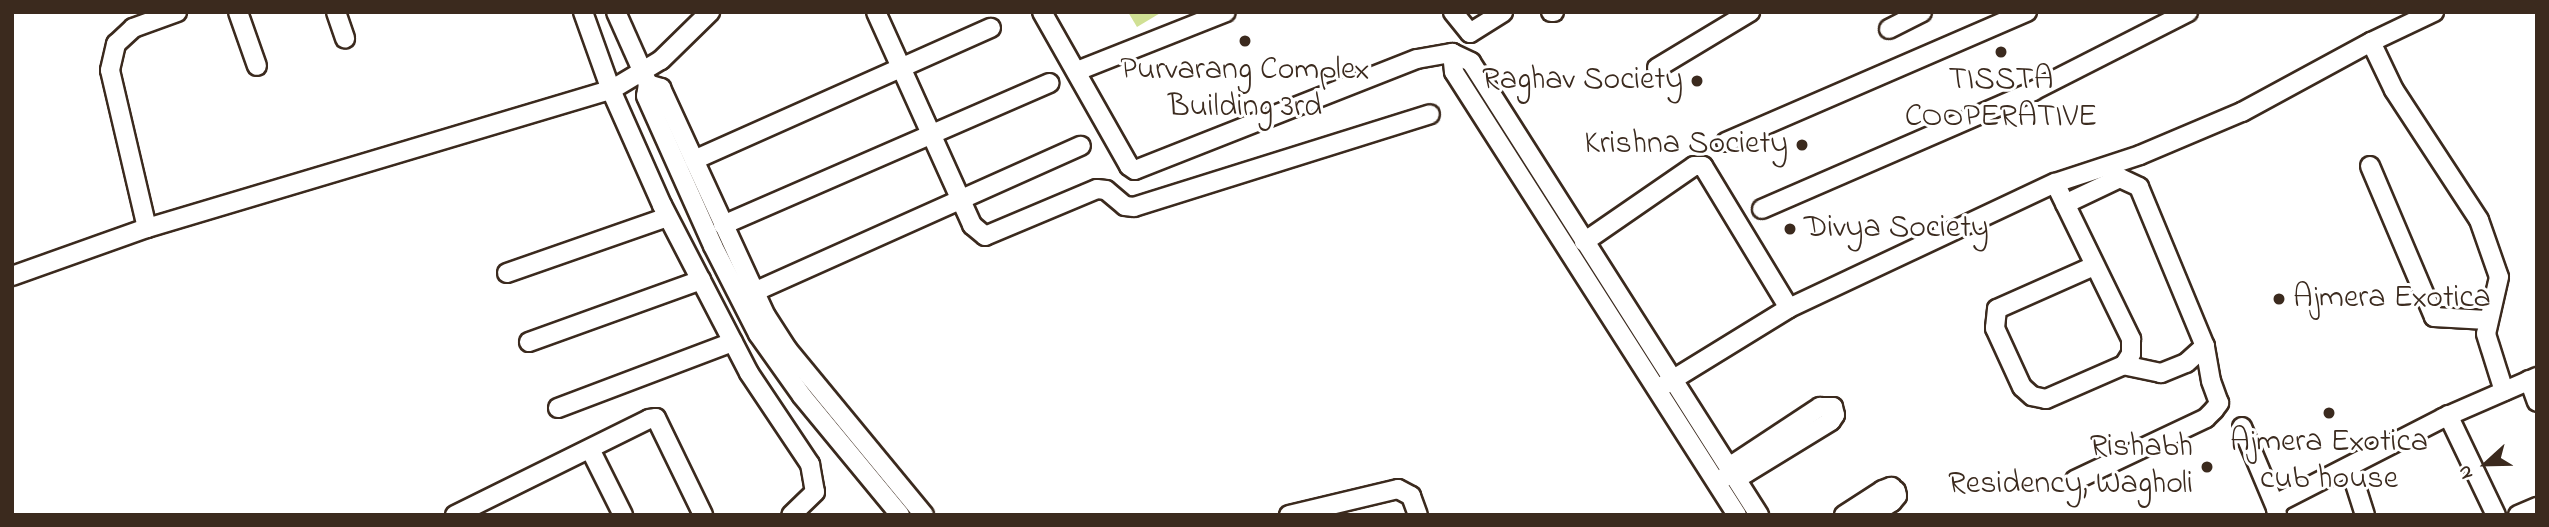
<!DOCTYPE html>
<html>
<head>
<meta charset="utf-8">
<style>
  body { margin:0 }
  #map { position:relative; width:2549px; height:527px; overflow:hidden; background:#fff; font-family:"Indie Flower",sans-serif }
  div>[style] { position:absolute }
  .green>* { inset:0; background:#d0e094 }
  .roads { filter:drop-shadow(2px 0 #3b2a1e) drop-shadow(-2px 0 #3b2a1e) drop-shadow(0 2px #3b2a1e) drop-shadow(0 -2px #3b2a1e) }
  .minor>* { height:18px; margin:-9px; padding:0 9px; transform-origin:9px; border-radius:9px; background:#fff }
  .dots>* { width:19px; height:19px; translate:-50% -50%; box-sizing:border-box; border:4px solid #fff; border-radius:50% }
  span { translate:-50% -50%; white-space:nowrap; text-align:center; line-height:1.15; -webkit-text-stroke:6px #fff; paint-order:stroke }
  .poi-label { font-size:32px; color:#3b2a1e }
  .right { translate:-100% -50%; text-align:right }
  .left { translate:0 -50%; text-align:left }
  .frame { position:absolute; inset:0; border:14px solid #3b2a1e; pointer-events:none }
  .north { position:absolute; left:2451px; top:429px; width:70px; height:70px; -webkit-text-stroke:5px #fff; paint-order:stroke; rotate:248deg; font-size:19px; font-weight:700; line-height:28px; text-align:center; color:#3b2a1e }
  .north::after { content:''; display:block; margin:auto; width:24px; height:32px; background:#3b2a1e; clip-path:polygon(50% 0,100% 100%,50% 72%,0 100%) }
</style>
</head>
<body>
<div id="map">
  <div class="green">
    <i style="clip-path:polygon(1128px 12px,1162px 12px,1137px 27px)"></i>
  </div>
  <div class="roads">
    <div class="minor">
      <i style="left:238px;top:12px;width:57px;rotate:70.6deg"></i>
      <i style="left:336px;top:12px;width:28px;rotate:71deg"></i>
      <i style="left:583px;top:12px;width:83px;rotate:70.3deg"></i>
      <i style="left:611px;top:90px;width:126px;rotate:66.1deg"></i>
      <i style="left:662px;top:205px;width:189px;rotate:62.6deg"></i>
      <i style="left:749px;top:373px;width:110px;rotate:56.2deg"></i>
      <i style="left:810px;top:464px;width:28px;rotate:80deg"></i>
      <i style="left:815px;top:492px;width:33px;rotate:136deg"></i>
      <i style="left:616px;top:12px;width:79px;rotate:66deg"></i>
      <i style="left:648px;top:84px;width:12px;rotate:99deg"></i>
      <i style="left:646px;top:96px;width:164px;rotate:65.9deg"></i>
      <i style="left:713px;top:246px;width:99px;rotate:62.9deg"></i>
      <i style="left:758px;top:334px;width:76px;rotate:54.6deg"></i>
      <i style="left:802px;top:396px;width:154px;rotate:50.5deg"></i>
      <i style="left:876px;top:12px;width:234px;rotate:65.7deg"></i>
      <i style="left:972px;top:225px;width:17px;rotate:40deg"></i>
      <i style="left:985px;top:236px;width:121px;rotate:-22.8deg"></i>
      <i style="left:1097px;top:189px;width:9px;rotate:6deg"></i>
      <i style="left:1106px;top:190px;width:25px;rotate:40deg"></i>
      <i style="left:1125px;top:206px;width:9px;rotate:6deg"></i>
      <i style="left:1134px;top:207px;width:310px;rotate:-17.4deg"></i>
      <i style="left:1042px;top:12px;width:177px;rotate:60.5deg"></i>
      <i style="left:1129px;top:166px;width:7px;rotate:34deg"></i>
      <i style="left:1135px;top:170px;width:303px;rotate:-21.5deg"></i>
      <i style="left:1417px;top:59px;width:36px;rotate:-10deg"></i>
      <i style="left:1453px;top:12px;width:27px;rotate:51deg"></i>
      <i style="left:1470px;top:33px;width:39px;rotate:-32deg"></i>
      <i style="left:1551px;top:12px;width:3px"></i>
      <i style="left:1889px;top:29px;width:37px;rotate:-27deg"></i>
      <i style="left:2371px;top:42px;width:53px;rotate:64.4deg"></i>
      <i style="left:2394px;top:90px;width:155px;rotate:56.8deg"></i>
      <i style="left:2479px;top:220px;width:60px;rotate:70.7deg"></i>
      <i style="left:2499px;top:277px;width:58px;rotate:102.8deg"></i>
      <i style="left:2486px;top:334px;width:60px;rotate:72.5deg"></i>
      <i style="left:1657px;top:68px;width:109px;rotate:-31.1deg"></i>
      <i style="left:1077px;top:71px;width:160px;rotate:-21.6deg"></i>
      <i style="left:648px;top:84px;width:14px;rotate:17deg"></i>
      <i style="left:661px;top:88px;width:251px;rotate:65.3deg"></i>
      <i style="left:766px;top:316px;width:40px;rotate:57.1deg"></i>
      <i style="left:788px;top:350px;width:214px;rotate:50.5deg"></i>
      <i style="left:1726px;top:142px;width:328px;rotate:-23.4deg"></i>
      <i style="left:694px;top:160px;width:325px;rotate:-24deg"></i>
      <i style="left:2370px;top:166px;width:164px;rotate:67deg"></i>
      <i style="left:2434px;top:317px;width:53px;rotate:3.2deg"></i>
      <i style="left:2055px;top:183px;width:174px;rotate:64deg"></i>
      <i style="left:2131px;top:339px;width:15px;rotate:90deg"></i>
      <i style="left:2131px;top:354px;width:13px;rotate:122deg"></i>
      <i style="left:2124px;top:365px;width:85px;rotate:156.4deg"></i>
      <i style="left:2046px;top:399px;width:14px;rotate:-168deg"></i>
      <i style="left:2032px;top:396px;width:13px;rotate:-138deg"></i>
      <i style="left:2022px;top:387px;width:65px;rotate:-114.6deg"></i>
      <i style="left:1995px;top:328px;width:19px;rotate:-84deg"></i>
      <i style="left:1997px;top:309px;width:106px;rotate:-23.9deg"></i>
      <i style="left:2065px;top:204px;width:61px;rotate:-25.3deg"></i>
      <i style="left:2120px;top:178px;width:21px;rotate:25deg"></i>
      <i style="left:2139px;top:187px;width:172px;rotate:67.5deg"></i>
      <i style="left:2205px;top:346px;width:25px;rotate:138deg"></i>
      <i style="left:2186px;top:363px;width:27px;rotate:158deg"></i>
      <i style="left:2161px;top:373px;width:38px;rotate:-168deg"></i>
      <i style="left:1762px;top:209px;width:296px;rotate:-23.5deg"></i>
      <i style="left:2033px;top:91px;width:174px;rotate:-27deg"></i>
      <i style="left:723px;top:225px;width:356px;rotate:-23.5deg"></i>
      <i style="left:147px;top:228px;width:162px;rotate:-103.2deg"></i>
      <i style="left:110px;top:70px;width:27px;rotate:-77deg"></i>
      <i style="left:116px;top:44px;width:23px;rotate:-43deg"></i>
      <i style="left:133px;top:28px;width:47px;rotate:-20deg"></i>
      <i style="left:1584px;top:242px;width:134px;rotate:-34.6deg"></i>
      <i style="left:1694px;top:166px;width:9px"></i>
      <i style="left:1703px;top:166px;width:166px;rotate:58.8deg"></i>
      <i style="left:507px;top:273px;width:170px;rotate:-19.2deg"></i>
      <i style="left:12px;top:276px;width:143px;rotate:-19.6deg"></i>
      <i style="left:147px;top:228px;width:484px;rotate:-16.6deg"></i>
      <i style="left:611px;top:90px;width:58px;rotate:-31deg"></i>
      <i style="left:661px;top:60px;width:69px;rotate:-44.4deg"></i>
      <i style="left:754px;top:292px;width:358px;rotate:-24.1deg"></i>
      <i style="left:529px;top:342px;width:183px;rotate:-19.8deg"></i>
      <i style="left:2529px;top:380px;width:23px;rotate:70deg"></i>
      <i style="left:1664px;top:385px;width:147px;rotate:-31.6deg"></i>
      <i style="left:1789px;top:308px;width:294px;rotate:-25.2deg"></i>
      <i style="left:2055px;top:183px;width:89px;rotate:-18.2deg"></i>
      <i style="left:2140px;top:155px;width:111px;rotate:-22.9deg"></i>
      <i style="left:2242px;top:112px;width:147px;rotate:-28.5deg"></i>
      <i style="left:2371px;top:42px;width:70px;rotate:-25.5deg"></i>
      <i style="left:558px;top:408px;width:187px;rotate:-20.7deg"></i>
      <i style="left:2448px;top:415px;width:111px;rotate:64.4deg"></i>
      <i style="left:2242px;top:427px;width:88px;rotate:67.2deg"></i>
      <i style="left:590px;top:449px;width:74px;rotate:63.4deg"></i>
      <i style="left:2350px;top:468px;width:49px;rotate:72.3deg"></i>
      <i style="left:1725px;top:477px;width:8px;rotate:-40deg"></i>
      <i style="left:1731px;top:472px;width:10px;rotate:-66deg"></i>
      <i style="left:1735px;top:463px;width:102px;rotate:-33.4deg"></i>
      <i style="left:1820px;top:407px;width:13px"></i>
      <i style="left:1833px;top:407px;width:8px;rotate:76deg"></i>
      <i style="left:1835px;top:415px;width:7px;rotate:124deg"></i>
      <i style="left:1831px;top:421px;width:100px;rotate:148.5deg"></i>
      <i style="left:1746px;top:473px;width:15px;rotate:-176deg"></i>
      <i style="left:2075px;top:480px;width:145px;rotate:-25.3deg"></i>
      <i style="left:2206px;top:418px;width:11px;rotate:-45deg"></i>
      <i style="left:2214px;top:410px;width:9px;rotate:-54deg"></i>
      <i style="left:2219px;top:403px;width:23px;rotate:-110deg"></i>
      <i style="left:2211px;top:381px;width:36px;rotate:-100deg"></i>
      <i style="left:455px;top:515px;width:216px;rotate:-26.3deg"></i>
      <i style="left:649px;top:419px;width:7px;rotate:-8deg"></i>
      <i style="left:656px;top:418px;width:108px;rotate:64.1deg"></i>
      <i style="left:1289px;top:515px;width:112px;rotate:-13.4deg"></i>
      <i style="left:1398px;top:489px;width:15px;rotate:28deg"></i>
      <i style="left:1411px;top:496px;width:20px;rotate:70deg"></i>
      <i style="left:1737px;top:515px;width:526px;rotate:-122.57deg"></i>
      <i style="left:1454px;top:72px;width:19px;rotate:-96deg"></i>
      <i style="left:1452px;top:53px;width:21px;rotate:25deg"></i>
      <i style="left:1471px;top:62px;width:537px;rotate:57.55deg"></i>
      <i style="left:1844px;top:515px;width:46px;rotate:-32.7deg"></i>
      <i style="left:1883px;top:490px;width:9px;rotate:-21deg"></i>
      <i style="left:1891px;top:487px;width:6px;rotate:39deg"></i>
      <i style="left:1896px;top:491px;width:5px;rotate:79deg"></i>
      <i style="left:1897px;top:496px;width:8px;rotate:130deg"></i>
      <i style="left:1892px;top:502px;width:24px;rotate:147deg"></i>
      <i style="left:2277px;top:515px;width:7px;rotate:-98deg"></i>
      <i style="left:2276px;top:508px;width:9px;rotate:-54deg"></i>
      <i style="left:2281px;top:501px;width:182px;rotate:-27.1deg"></i>
      <i style="left:2443px;top:418px;width:103px;rotate:-23.6deg"></i>
      <i style="left:2518px;top:515px;width:21px;rotate:-23deg"></i>
    </div>
  </div>
  <div class="dots">
    <i style="left:1245px;top:41px;background:#3b2a1e"></i>
    <i style="left:2001px;top:52px;background:#3b2a1e"></i>
    <i style="left:1697px;top:81px;background:#3b2a1e"></i>
    <i style="left:1802px;top:145px;background:#3b2a1e"></i>
    <i style="left:1790px;top:229px;background:#3b2a1e"></i>
    <i style="left:2279px;top:299px;background:#3b2a1e"></i>
    <i style="left:2329px;top:413px;background:#3b2a1e"></i>
    <i style="left:2207px;top:467px;background:#3b2a1e"></i>
  </div>
  <div class="poi-label">
    <span style="left:1245px;top:90px">Purvarang Complex<br>Building 3rd</span>
    <span class="right" style="left:1683px;top:81px">Raghav Society</span>
    <span style="left:2001px;top:100px">TISSTA<br>COOPERATIVE</span>
    <span class="right" style="left:1788px;top:145px">Krishna Society</span>
    <span class="left" style="left:1804px;top:229px">Divya Society</span>
    <span class="left" style="left:2293px;top:299px">Ajmera Exotica</span>
    <span style="left:2329px;top:462px">Ajmera Exotica<br>cub house</span>
    <span class="right" style="left:2193px;top:467px">Rishabh<br>Residency, Wagholi</span>
  </div>
  <div class="frame"></div>
  <div class="north">N</div>
</div>
</body>
</html>
